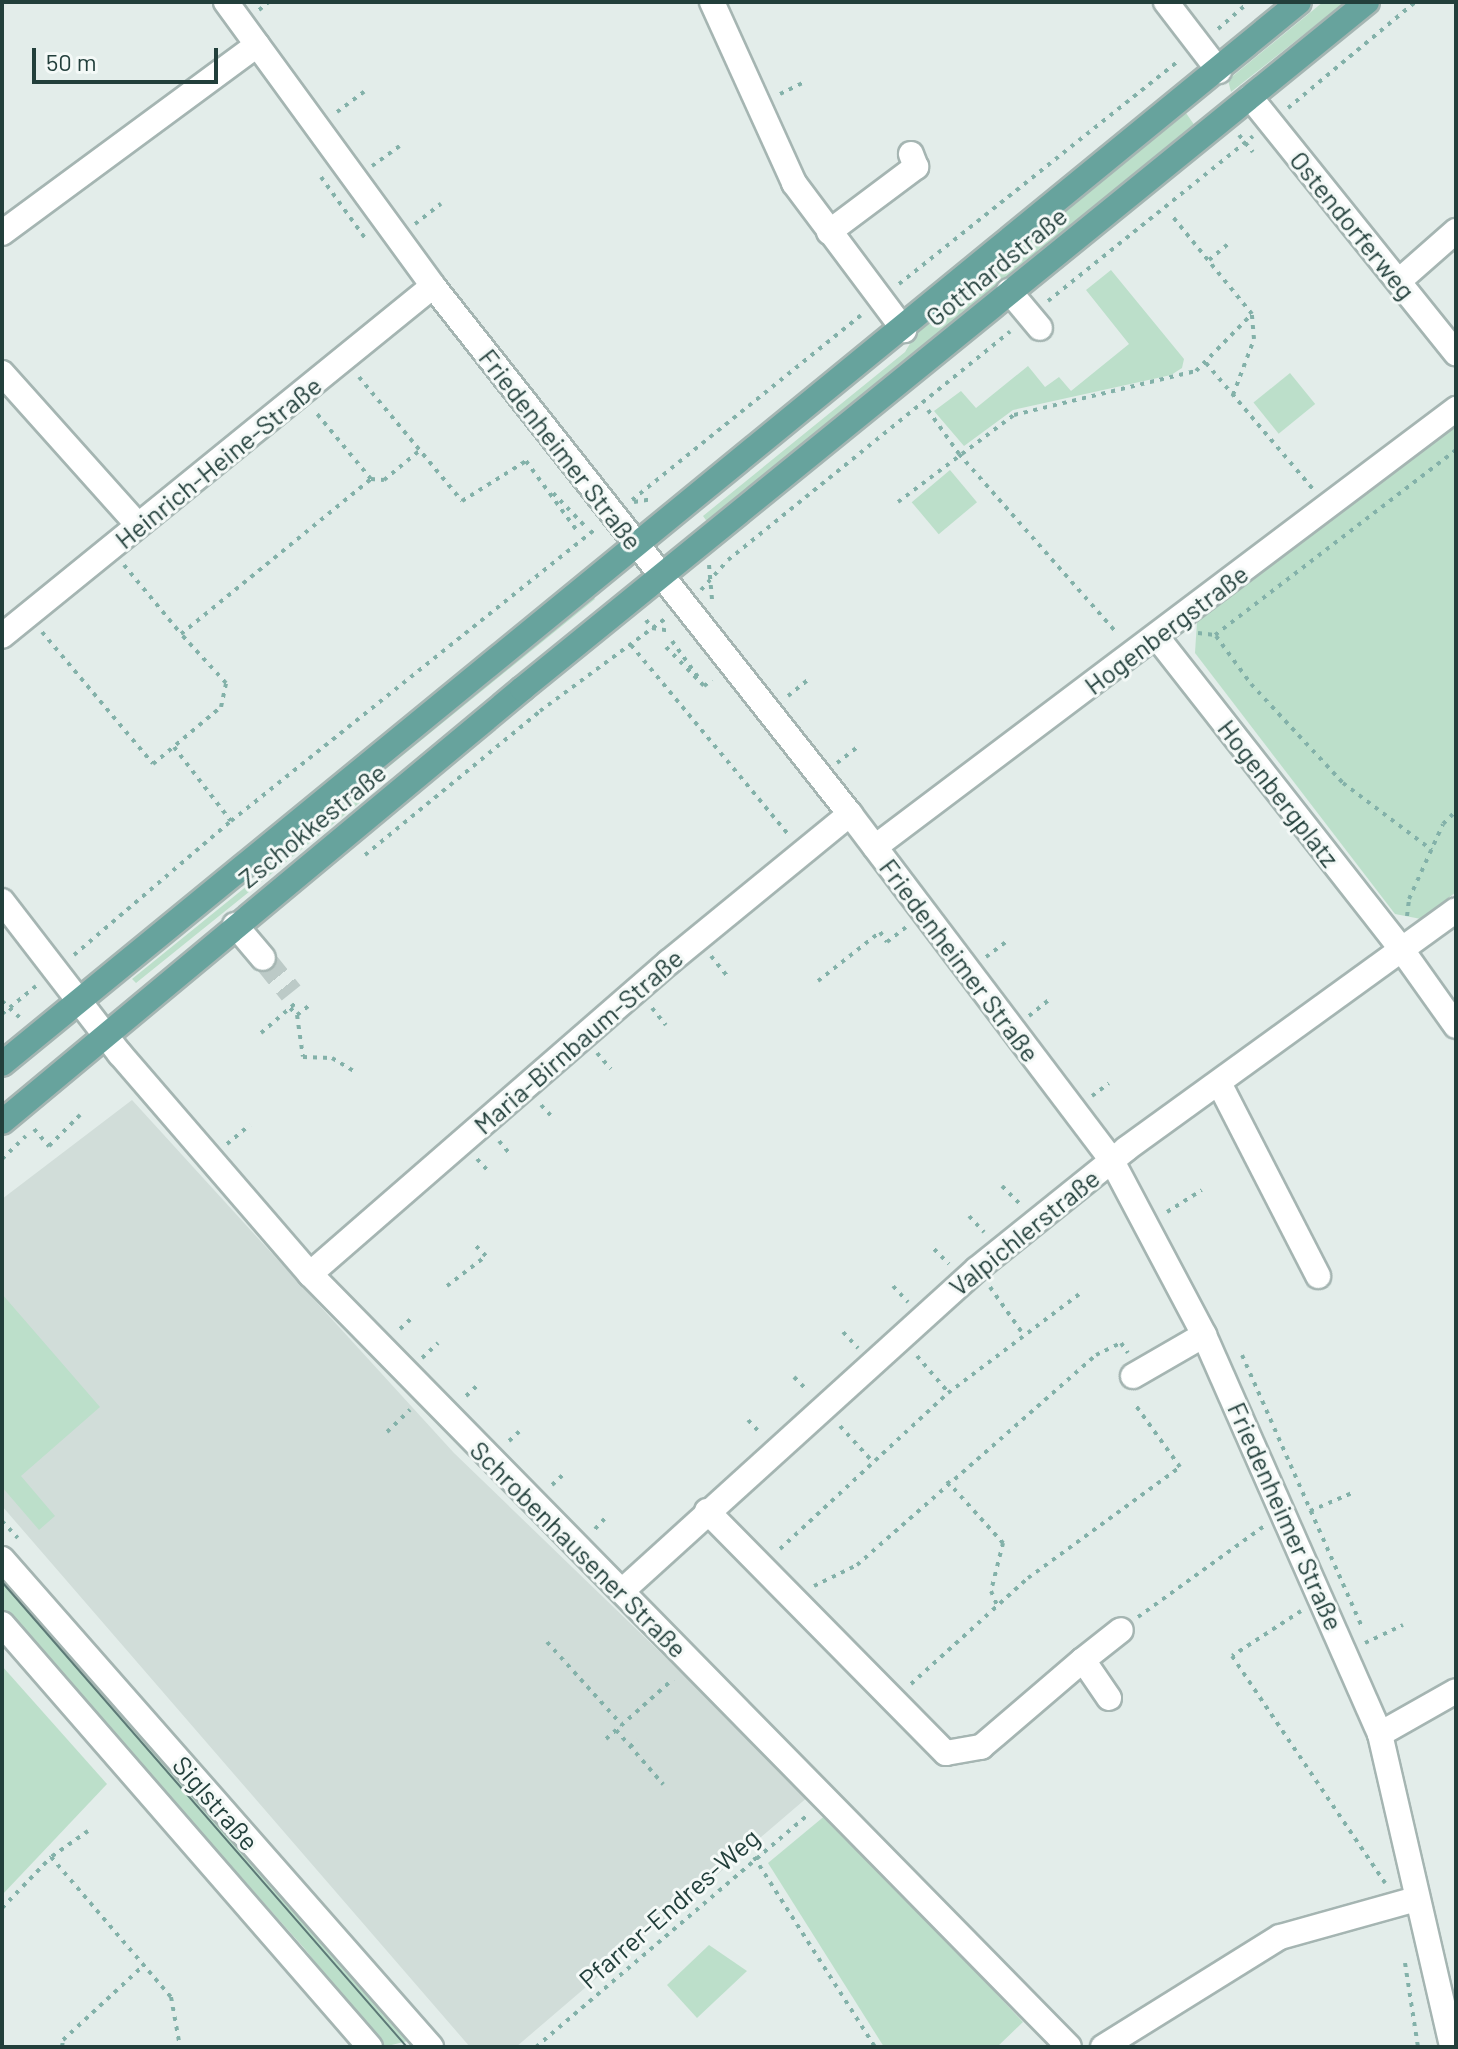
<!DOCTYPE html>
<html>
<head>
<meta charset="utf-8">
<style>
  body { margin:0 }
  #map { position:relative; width:1458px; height:2049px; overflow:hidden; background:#e3edea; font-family:Barlow,sans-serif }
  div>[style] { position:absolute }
  .built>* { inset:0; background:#d1ddd9 }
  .green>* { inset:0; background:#bcdfca; transform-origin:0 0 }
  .minor-tunnel>* { height:24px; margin-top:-12px; transform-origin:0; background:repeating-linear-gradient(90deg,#bccac7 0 24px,transparent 0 36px) }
  .path>* { height:4px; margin-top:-2px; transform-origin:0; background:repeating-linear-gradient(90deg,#83b1a9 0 4px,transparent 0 10px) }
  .roads { filter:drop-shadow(2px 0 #a5b5b2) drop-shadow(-2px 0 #a5b5b2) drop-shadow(0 2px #a5b5b2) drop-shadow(0 -2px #a5b5b2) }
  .minor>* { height:24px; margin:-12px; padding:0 12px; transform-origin:12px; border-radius:12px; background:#fff }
  .major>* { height:24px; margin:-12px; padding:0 12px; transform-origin:12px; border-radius:12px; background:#67a39d }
  .tram>* { height:2px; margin:-1px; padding:0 1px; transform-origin:1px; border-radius:1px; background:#5d7a77 }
  span { translate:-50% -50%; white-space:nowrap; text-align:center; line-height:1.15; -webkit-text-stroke:6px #f4f9f7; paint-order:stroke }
  .street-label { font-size:26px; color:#223f3b }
  .frame { position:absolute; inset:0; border:4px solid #223f3b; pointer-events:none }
  .scale { position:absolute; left:32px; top:48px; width:186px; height:36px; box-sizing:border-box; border:4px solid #223f3b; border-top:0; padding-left:10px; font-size:24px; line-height:28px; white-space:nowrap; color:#223f3b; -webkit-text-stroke:6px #f4f9f7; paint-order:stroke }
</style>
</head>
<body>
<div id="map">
  <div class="built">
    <i style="clip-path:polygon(132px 1100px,454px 1453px,809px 1796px,516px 2047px,470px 2047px,2px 1506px,2px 1199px)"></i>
  </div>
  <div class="green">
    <i style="clip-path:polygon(1323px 2px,1345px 2px,1231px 92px,1228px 80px)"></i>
    <i style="clip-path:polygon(1186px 113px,1195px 126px,708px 523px,703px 516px,905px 352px,917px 332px)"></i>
    <i style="clip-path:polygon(1111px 270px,1184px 359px,1182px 368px,1171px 375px,1013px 410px,964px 446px,934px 411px,961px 391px,976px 408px,1028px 366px,1045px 387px,1059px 377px,1071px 391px,1129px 344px,1086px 290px)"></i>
    <i style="left:1290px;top:373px;width:40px;height:47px;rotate:51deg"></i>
    <i style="clip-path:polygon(1456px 423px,1456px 892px,1421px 919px,1395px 914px,1195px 653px,1197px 622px)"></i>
    <i style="left:950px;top:470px;width:42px;height:50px;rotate:50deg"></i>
    <i style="clip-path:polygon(591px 594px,595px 599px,381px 773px,363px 800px,136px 983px,132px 979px,253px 881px,272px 853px)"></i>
    <i style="clip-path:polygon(2px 1294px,100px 1407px,21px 1476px,55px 1516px,39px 1530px,2px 1487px)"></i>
    <i style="clip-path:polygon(2px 1572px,168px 1765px,408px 2041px,383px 2047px,304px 1948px,2px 1608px)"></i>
    <i style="clip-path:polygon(2px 1666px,107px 1784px,2px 1895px)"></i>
    <i style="clip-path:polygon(827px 1814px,1023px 2022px,997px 2047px,884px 2047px,768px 1863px)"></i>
    <i style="clip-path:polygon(709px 1945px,747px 1971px,697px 2018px,667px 1985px)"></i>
  </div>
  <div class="minor-tunnel">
    <i style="left:263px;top:958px;width:45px;rotate:51.3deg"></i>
  </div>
  <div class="path">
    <i style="left:259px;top:10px;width:13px;rotate:-39deg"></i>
    <i style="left:1218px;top:29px;width:41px;rotate:-41.1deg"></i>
    <i style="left:780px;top:94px;width:25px;rotate:-26deg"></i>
    <i style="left:1288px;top:108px;width:165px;rotate:-39.8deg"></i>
    <i style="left:337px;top:112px;width:34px;rotate:-37deg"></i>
    <i style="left:1239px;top:135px;width:22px;rotate:51deg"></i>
    <i style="left:372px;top:166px;width:34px;rotate:-36deg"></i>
    <i style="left:321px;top:177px;width:75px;rotate:54.2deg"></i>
    <i style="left:415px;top:224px;width:33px;rotate:-38deg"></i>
    <i style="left:1209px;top:260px;width:26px;rotate:-40deg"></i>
    <i style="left:899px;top:284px;width:359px;rotate:-38.6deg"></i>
    <i style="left:1048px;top:301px;width:263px;rotate:-38.8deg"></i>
    <i style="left:1206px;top:363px;width:165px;rotate:49.7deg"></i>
    <i style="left:359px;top:377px;width:161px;rotate:50.3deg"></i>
    <i style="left:462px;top:501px;width:75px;rotate:-32deg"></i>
    <i style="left:526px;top:461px;width:88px;rotate:53.8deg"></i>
    <i style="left:1233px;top:395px;width:60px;rotate:-69.4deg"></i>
    <i style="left:1254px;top:339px;width:25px;rotate:-95deg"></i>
    <i style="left:928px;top:410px;width:54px;rotate:54.8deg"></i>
    <i style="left:959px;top:454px;width:239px;rotate:48.6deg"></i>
    <i style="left:371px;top:479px;width:13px;rotate:4deg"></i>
    <i style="left:384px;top:480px;width:45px;rotate:-39.6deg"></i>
    <i style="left:553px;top:493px;width:46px;rotate:45.9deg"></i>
    <i style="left:632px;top:500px;width:294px;rotate:-38.9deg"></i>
    <i style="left:634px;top:502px;width:19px;rotate:-9deg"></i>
    <i style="left:898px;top:502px;width:145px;rotate:-36.9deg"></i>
    <i style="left:1014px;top:415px;width:187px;rotate:-13.6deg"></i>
    <i style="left:1196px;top:371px;width:80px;rotate:-45.5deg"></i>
    <i style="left:1252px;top:314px;width:127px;rotate:-129.2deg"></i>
    <i style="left:124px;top:565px;width:89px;rotate:50.4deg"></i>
    <i style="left:181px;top:634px;width:245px;rotate:-39.2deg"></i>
    <i style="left:371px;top:479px;width:89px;rotate:-129.6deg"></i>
    <i style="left:709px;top:565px;width:35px;rotate:85deg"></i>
    <i style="left:701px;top:590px;width:40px;rotate:-48deg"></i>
    <i style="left:728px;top:560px;width:363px;rotate:-39deg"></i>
    <i style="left:646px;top:620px;width:10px;rotate:53deg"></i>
    <i style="left:652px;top:628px;width:20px;rotate:9deg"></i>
    <i style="left:42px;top:632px;width:172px;rotate:49.9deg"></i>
    <i style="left:153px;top:764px;width:89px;rotate:-40deg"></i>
    <i style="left:221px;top:707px;width:25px;rotate:-78deg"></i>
    <i style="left:226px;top:683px;width:67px;rotate:-132.6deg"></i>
    <i style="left:1198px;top:633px;width:17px;rotate:7deg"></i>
    <i style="left:1215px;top:635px;width:304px;rotate:-37.5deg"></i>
    <i style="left:1216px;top:636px;width:59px;rotate:53.9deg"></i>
    <i style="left:1251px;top:684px;width:135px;rotate:47.1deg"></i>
    <i style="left:1343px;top:783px;width:111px;rotate:37deg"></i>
    <i style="left:672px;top:641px;width:49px;rotate:54.1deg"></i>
    <i style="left:631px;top:645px;width:247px;rotate:50.3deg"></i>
    <i style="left:666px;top:647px;width:54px;rotate:45.7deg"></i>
    <i style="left:704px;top:686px;width:10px;rotate:-37deg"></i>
    <i style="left:788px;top:696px;width:26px;rotate:-39deg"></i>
    <i style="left:174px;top:747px;width:93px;rotate:52.4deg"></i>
    <i style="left:837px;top:763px;width:29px;rotate:-38deg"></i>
    <i style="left:365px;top:855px;width:227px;rotate:-39.4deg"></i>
    <i style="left:540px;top:711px;width:157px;rotate:-36.4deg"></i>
    <i style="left:1407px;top:916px;width:17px;rotate:-83deg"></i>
    <i style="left:1409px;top:899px;width:82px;rotate:-65.6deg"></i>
    <i style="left:1443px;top:824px;width:18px;rotate:-45deg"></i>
    <i style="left:74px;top:955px;width:206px;rotate:-40.5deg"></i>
    <i style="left:231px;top:821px;width:469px;rotate:-38.7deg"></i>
    <i style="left:711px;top:956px;width:26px;rotate:51deg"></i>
    <i style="left:986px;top:957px;width:25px;rotate:-37deg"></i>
    <i style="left:2px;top:973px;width:1px;rotate:-45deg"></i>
    <i style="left:818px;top:981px;width:79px;rotate:-38.3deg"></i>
    <i style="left:880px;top:932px;width:12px;rotate:55deg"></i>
    <i style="left:887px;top:942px;width:24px;rotate:-38deg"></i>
    <i style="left:2px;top:1001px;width:26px;rotate:43deg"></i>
    <i style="left:290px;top:1008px;width:10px;rotate:45deg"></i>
    <i style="left:297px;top:1015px;width:42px;rotate:81.9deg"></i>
    <i style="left:303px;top:1057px;width:29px;rotate:2deg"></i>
    <i style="left:332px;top:1058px;width:26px;rotate:31deg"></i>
    <i style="left:652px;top:1008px;width:22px;rotate:51deg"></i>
    <i style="left:2px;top:1014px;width:44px;rotate:-39.5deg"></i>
    <i style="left:297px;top:1015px;width:18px;rotate:-38deg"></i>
    <i style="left:1029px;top:1016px;width:26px;rotate:-39deg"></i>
    <i style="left:261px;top:1033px;width:49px;rotate:-40.9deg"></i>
    <i style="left:597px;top:1053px;width:21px;rotate:49deg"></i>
    <i style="left:1092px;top:1096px;width:21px;rotate:-37deg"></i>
    <i style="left:541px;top:1105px;width:18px;rotate:47deg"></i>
    <i style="left:34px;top:1129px;width:23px;rotate:49deg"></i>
    <i style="left:499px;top:1141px;width:17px;rotate:50deg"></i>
    <i style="left:227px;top:1144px;width:30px;rotate:-40deg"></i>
    <i style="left:49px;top:1146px;width:44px;rotate:-45deg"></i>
    <i style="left:2px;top:1159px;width:33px;rotate:-44deg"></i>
    <i style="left:477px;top:1159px;width:18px;rotate:47deg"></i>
    <i style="left:1002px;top:1186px;width:27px;rotate:45deg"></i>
    <i style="left:1167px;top:1212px;width:41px;rotate:-32.2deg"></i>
    <i style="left:969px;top:1216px;width:22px;rotate:47deg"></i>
    <i style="left:934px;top:1249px;width:21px;rotate:45deg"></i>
    <i style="left:447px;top:1286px;width:49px;rotate:-37.6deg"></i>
    <i style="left:486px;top:1256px;width:14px;rotate:-135deg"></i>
    <i style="left:893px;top:1286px;width:22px;rotate:47deg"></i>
    <i style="left:990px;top:1287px;width:57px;rotate:54.9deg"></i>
    <i style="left:400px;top:1329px;width:18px;rotate:-43deg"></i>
    <i style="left:843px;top:1332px;width:22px;rotate:47deg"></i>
    <i style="left:1242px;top:1355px;width:295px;rotate:66.2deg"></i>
    <i style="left:917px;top:1356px;width:48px;rotate:49.3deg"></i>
    <i style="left:422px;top:1358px;width:22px;rotate:-43deg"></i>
    <i style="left:794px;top:1377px;width:18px;rotate:45deg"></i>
    <i style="left:466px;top:1396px;width:18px;rotate:-43deg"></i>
    <i style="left:748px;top:1420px;width:18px;rotate:47deg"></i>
    <i style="left:840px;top:1426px;width:46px;rotate:47.6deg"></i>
    <i style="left:387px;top:1432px;width:32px;rotate:-44deg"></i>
    <i style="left:509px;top:1441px;width:18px;rotate:-43deg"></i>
    <i style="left:947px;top:1481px;width:84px;rotate:47.9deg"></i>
    <i style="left:1003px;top:1543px;width:49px;rotate:104deg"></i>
    <i style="left:991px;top:1591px;width:15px;rotate:67deg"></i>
    <i style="left:552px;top:1485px;width:18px;rotate:-43deg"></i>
    <i style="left:1310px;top:1511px;width:46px;rotate:-23.2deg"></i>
    <i style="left:2px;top:1521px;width:23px;rotate:47deg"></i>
    <i style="left:595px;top:1529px;width:18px;rotate:-47deg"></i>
    <i style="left:780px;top:1549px;width:229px;rotate:-42.9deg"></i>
    <i style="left:948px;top:1393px;width:168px;rotate:-37deg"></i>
    <i style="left:814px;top:1586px;width:48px;rotate:-26deg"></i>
    <i style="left:857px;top:1565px;width:318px;rotate:-41.3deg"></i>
    <i style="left:1096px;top:1355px;width:28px;rotate:-26deg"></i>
    <i style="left:1121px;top:1343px;width:12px;rotate:55deg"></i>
    <i style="left:1301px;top:1611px;width:82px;rotate:146.9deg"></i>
    <i style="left:1232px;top:1656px;width:274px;rotate:56deg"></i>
    <i style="left:1138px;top:1617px;width:155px;rotate:-35.8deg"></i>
    <i style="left:547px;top:1642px;width:112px;rotate:47.9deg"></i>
    <i style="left:1365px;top:1643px;width:42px;rotate:-25.3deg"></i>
    <i style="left:911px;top:1684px;width:158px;rotate:-42.2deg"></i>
    <i style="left:1028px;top:1578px;width:188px;rotate:-36.1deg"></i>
    <i style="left:1180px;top:1467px;width:79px;rotate:-125.7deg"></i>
    <i style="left:2px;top:1719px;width:31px;rotate:90deg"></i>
    <i style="left:616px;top:1730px;width:72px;rotate:49deg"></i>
    <i style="left:606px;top:1739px;width:90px;rotate:-41.8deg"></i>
    <i style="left:630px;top:1747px;width:10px;rotate:-45deg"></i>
    <i style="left:88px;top:1831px;width:45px;rotate:144.9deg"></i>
    <i style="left:51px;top:1857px;width:184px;rotate:49.4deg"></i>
    <i style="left:171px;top:1997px;width:51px;rotate:79.8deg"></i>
    <i style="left:754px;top:1857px;width:225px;rotate:57.5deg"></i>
    <i style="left:2px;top:1908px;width:71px;rotate:-46.1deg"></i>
    <i style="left:1405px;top:1963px;width:85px;rotate:81.2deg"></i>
    <i style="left:62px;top:2047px;width:7px;rotate:-82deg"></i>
    <i style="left:63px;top:2040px;width:110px;rotate:-42.8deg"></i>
    <i style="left:536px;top:2047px;width:358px;rotate:-40.5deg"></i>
  </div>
  <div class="roads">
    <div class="minor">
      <i style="left:226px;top:2px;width:351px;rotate:53.9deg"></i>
      <i style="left:433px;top:286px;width:673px;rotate:51.7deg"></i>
      <i style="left:850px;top:814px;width:435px;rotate:52.9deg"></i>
      <i style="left:1112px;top:1161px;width:197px;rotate:62.1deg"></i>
      <i style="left:1204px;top:1335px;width:436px;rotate:66.2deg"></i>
      <i style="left:1380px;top:1734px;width:321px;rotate:77deg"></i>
      <i style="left:712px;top:2px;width:199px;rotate:65.6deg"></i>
      <i style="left:794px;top:183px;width:184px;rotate:53.2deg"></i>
      <i style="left:1166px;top:2px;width:87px;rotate:52.5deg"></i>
      <i style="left:1250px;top:97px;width:329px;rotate:51.2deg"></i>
      <i style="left:829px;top:232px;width:109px;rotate:-36.8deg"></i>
      <i style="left:916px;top:167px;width:14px;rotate:-111deg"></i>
      <i style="left:2px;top:233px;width:317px;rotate:-36.4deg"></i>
      <i style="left:1399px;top:281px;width:76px;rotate:-41.3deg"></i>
      <i style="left:1009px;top:291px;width:48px;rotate:50deg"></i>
      <i style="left:2px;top:373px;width:204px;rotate:48.2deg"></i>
      <i style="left:2px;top:636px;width:555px;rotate:-39.08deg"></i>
      <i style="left:1156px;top:636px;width:399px;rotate:51.9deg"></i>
      <i style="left:1402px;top:950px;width:93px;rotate:54.6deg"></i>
      <i style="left:875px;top:847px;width:728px;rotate:-37.01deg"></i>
      <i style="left:2px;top:901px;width:193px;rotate:52.4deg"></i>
      <i style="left:120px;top:1054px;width:291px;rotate:49.2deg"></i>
      <i style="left:310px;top:1274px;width:1083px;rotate:45.52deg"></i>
      <i style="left:235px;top:925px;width:43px;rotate:49.7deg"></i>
      <i style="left:1219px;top:1083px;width:217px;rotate:62.8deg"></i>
      <i style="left:310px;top:1274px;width:476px;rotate:-41deg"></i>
      <i style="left:669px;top:962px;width:234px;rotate:-39.3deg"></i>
      <i style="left:1133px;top:1376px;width:82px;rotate:-30deg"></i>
      <i style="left:707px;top:1511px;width:340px;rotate:45.4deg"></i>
      <i style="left:946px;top:1753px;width:36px;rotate:-10deg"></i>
      <i style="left:981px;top:1747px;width:134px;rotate:-40.5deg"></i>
      <i style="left:1083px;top:1660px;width:46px;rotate:55.6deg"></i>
      <i style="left:2px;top:1559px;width:650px;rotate:48.68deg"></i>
      <i style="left:622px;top:1591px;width:479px;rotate:-42.2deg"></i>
      <i style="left:977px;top:1269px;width:191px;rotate:-38.8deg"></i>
      <i style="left:1126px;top:1149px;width:407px;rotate:-35.9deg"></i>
      <i style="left:2px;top:1624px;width:561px;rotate:48.98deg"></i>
      <i style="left:1083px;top:1660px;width:48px;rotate:-38.3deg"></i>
      <i style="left:1380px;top:1734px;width:87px;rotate:-29.5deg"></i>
      <i style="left:1103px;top:2047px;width:208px;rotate:-31.9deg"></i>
      <i style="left:1280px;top:1937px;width:141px;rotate:-15.6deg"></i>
    </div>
    <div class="major">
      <i style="left:2px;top:1064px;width:1676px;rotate:-39.31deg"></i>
      <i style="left:2px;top:1122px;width:677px;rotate:-39.78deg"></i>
      <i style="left:522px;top:689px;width:1089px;rotate:-39.11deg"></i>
    </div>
  </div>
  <div class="tram">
    <i style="left:2px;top:1582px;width:617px;rotate:48.95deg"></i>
  </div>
  <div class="street-label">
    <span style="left:1353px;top:225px;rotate:51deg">Ostendorferweg</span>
    <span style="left:996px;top:266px;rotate:-39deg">Gotthardstraße</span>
    <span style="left:561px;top:449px;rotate:52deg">Friedenheimer Straße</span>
    <span style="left:218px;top:462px;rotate:-39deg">Heinrich-Heine-Straße</span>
    <span style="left:1166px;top:629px;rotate:-37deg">Hogenbergstraße</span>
    <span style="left:1279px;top:793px;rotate:52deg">Hogenbergplatz</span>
    <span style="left:312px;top:825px;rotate:-39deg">Zschokkestraße</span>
    <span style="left:960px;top:960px;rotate:53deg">Friedenheimer Straße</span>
    <span style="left:578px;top:1041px;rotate:-41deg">Maria-Birnbaum-Straße</span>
    <span style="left:1024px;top:1232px;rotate:-39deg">Valpichlerstraße</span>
    <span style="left:1286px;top:1516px;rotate:66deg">Friedenheimer Straße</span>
    <span style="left:579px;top:1549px;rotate:45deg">Schrobenhausener Straße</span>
    <span style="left:216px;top:1803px;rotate:49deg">Siglstraße</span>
    <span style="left:669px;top:1908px;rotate:-41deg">Pfarrer-Endres-Weg</span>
  </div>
  <div class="frame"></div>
  <div class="scale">50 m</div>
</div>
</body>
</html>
